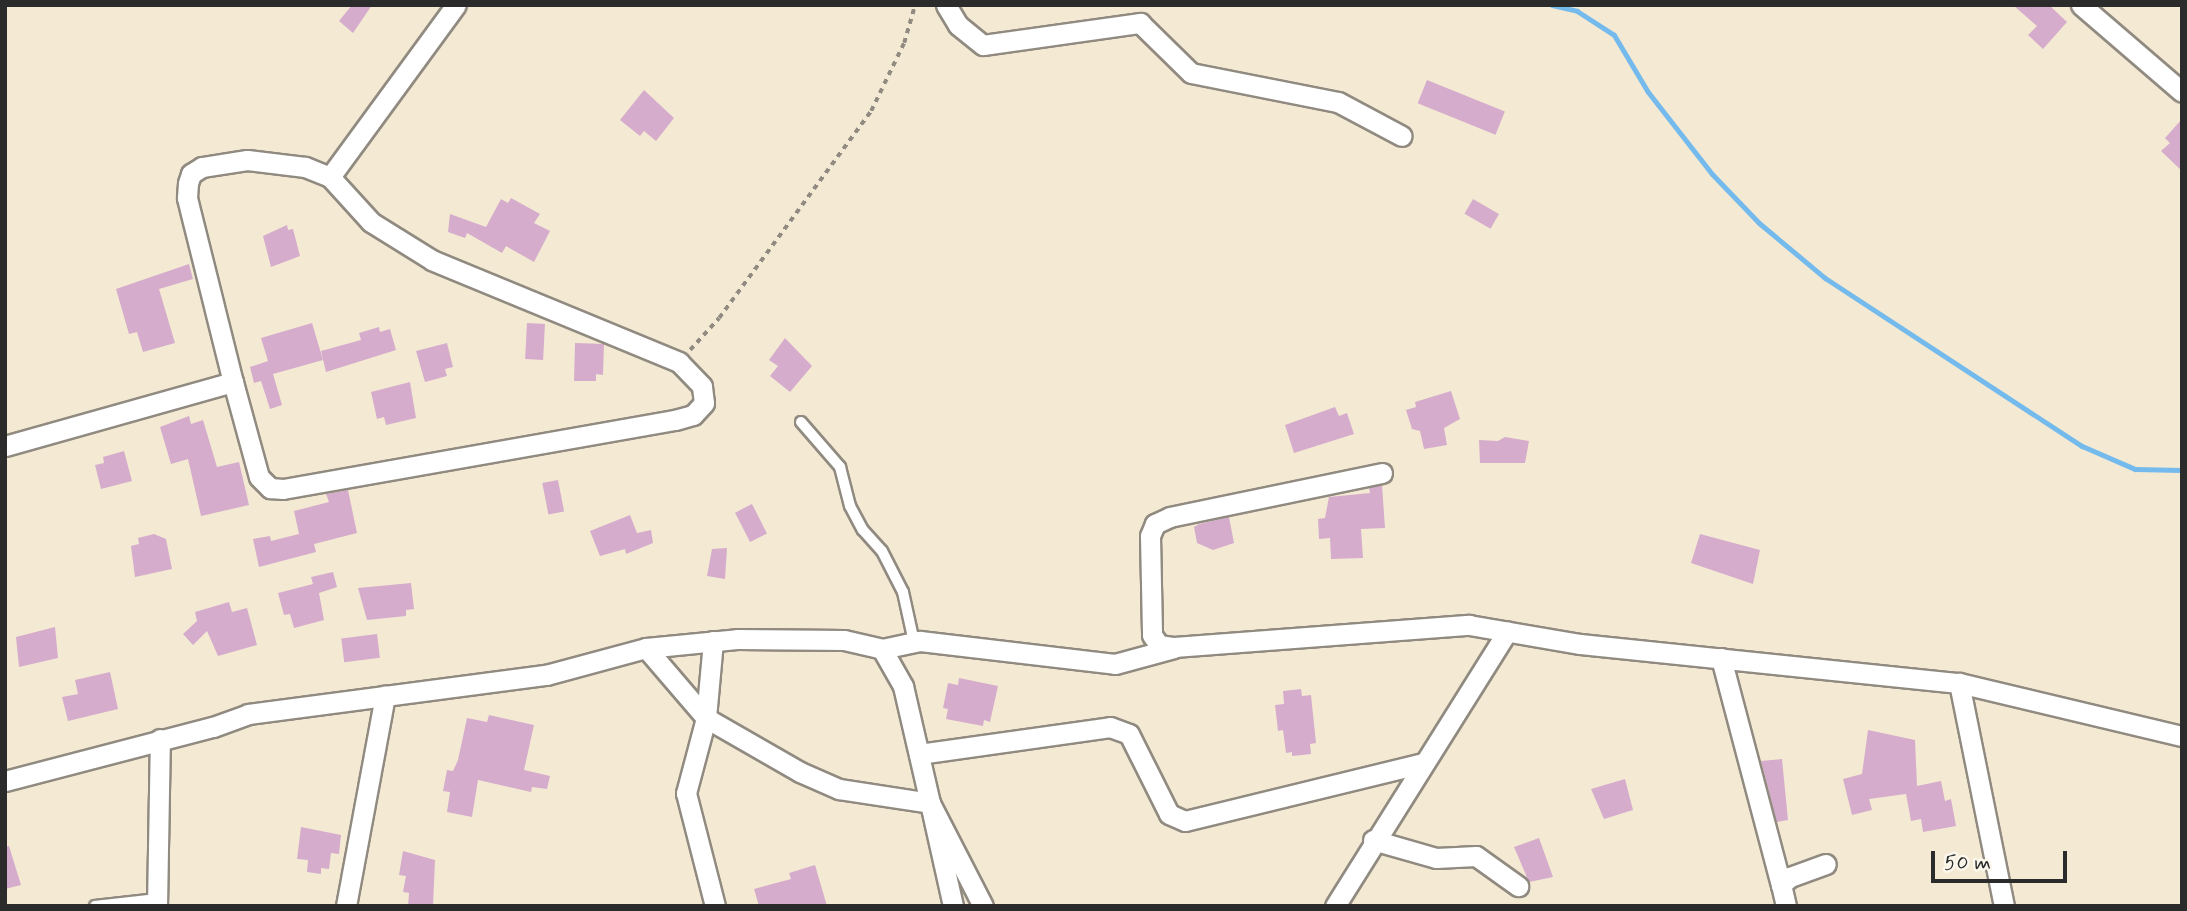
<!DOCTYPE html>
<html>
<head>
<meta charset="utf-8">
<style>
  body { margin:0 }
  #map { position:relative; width:2187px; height:911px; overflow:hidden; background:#f4ead4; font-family:Mynerve,sans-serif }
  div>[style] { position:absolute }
  .stream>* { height:5px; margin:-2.5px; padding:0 2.5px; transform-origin:2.5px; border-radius:2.5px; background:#75baec }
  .building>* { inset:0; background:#d5accc; transform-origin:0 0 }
  .path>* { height:3.5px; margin-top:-1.75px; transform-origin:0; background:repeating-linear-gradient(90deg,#908a80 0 5px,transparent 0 10px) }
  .roads { filter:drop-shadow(2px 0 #908a80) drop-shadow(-2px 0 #908a80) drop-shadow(0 2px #908a80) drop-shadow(0 -2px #908a80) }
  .lane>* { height:10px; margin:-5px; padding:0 5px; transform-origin:5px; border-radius:5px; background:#fff }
  .street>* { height:19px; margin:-9.5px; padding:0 9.5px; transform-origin:9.5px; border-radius:9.5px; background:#fff }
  span { translate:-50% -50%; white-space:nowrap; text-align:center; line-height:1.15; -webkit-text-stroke:5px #fbf7ec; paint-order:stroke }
  .frame { position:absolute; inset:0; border:7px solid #2b2b2b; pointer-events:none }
  .scale { position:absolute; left:1931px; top:851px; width:136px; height:32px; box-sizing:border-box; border:4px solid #2b2b2b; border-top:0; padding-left:9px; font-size:21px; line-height:24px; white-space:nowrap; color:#2b2b2b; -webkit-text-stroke:5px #fbf7ec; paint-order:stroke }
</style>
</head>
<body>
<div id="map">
  <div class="stream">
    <i style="left:1552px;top:5px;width:26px;rotate:13deg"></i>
    <i style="left:1577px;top:11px;width:44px;rotate:33deg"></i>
    <i style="left:1614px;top:35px;width:66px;rotate:59.2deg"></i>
    <i style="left:1648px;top:92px;width:104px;rotate:52deg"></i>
    <i style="left:1712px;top:174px;width:68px;rotate:46.2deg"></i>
    <i style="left:1759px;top:223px;width:86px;rotate:39.8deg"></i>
    <i style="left:1825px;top:278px;width:307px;rotate:33.2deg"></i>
    <i style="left:2082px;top:446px;width:58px;rotate:23.5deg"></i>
    <i style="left:2135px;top:469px;width:47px;rotate:1.2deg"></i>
  </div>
  <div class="building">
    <i style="clip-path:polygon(352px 5px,372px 5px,353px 33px,339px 21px)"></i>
    <i style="clip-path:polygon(2013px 5px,2049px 5px,2067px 22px,2043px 49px,2028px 35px,2037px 26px)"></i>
    <i style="left:1427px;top:80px;width:84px;height:25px;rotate:22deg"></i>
    <i style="clip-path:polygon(644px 90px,674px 118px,656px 141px,644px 131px,640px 136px,620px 120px)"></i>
    <i style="clip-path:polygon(2182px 119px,2182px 171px,2161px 151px,2170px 143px,2165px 138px)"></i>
    <i style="clip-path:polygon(511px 198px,540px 214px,534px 223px,550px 231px,534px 262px,506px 246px,502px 253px,467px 233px,465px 238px,448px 232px,450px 214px,486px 227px,501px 199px,508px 203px)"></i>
    <i style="left:1473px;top:199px;width:30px;height:17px;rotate:30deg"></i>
    <i style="clip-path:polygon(287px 225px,288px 230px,293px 229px,300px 256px,271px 267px,263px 236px)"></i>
    <i style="clip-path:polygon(189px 264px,193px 279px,159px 289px,175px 343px,143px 352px,137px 332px,129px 334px,116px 289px)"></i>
    <i style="clip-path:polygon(312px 323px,323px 360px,273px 374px,282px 405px,270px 409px,261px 381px,254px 383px,250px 367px,268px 361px,261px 338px)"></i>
    <i style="left:527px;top:323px;width:18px;height:36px;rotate:3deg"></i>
    <i style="clip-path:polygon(379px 327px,380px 332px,390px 329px,396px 350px,326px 372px,321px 351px,361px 340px,359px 333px)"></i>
    <i style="clip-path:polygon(785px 338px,812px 366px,790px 392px,770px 376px,778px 366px,769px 360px)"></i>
    <i style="clip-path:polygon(447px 343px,453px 367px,445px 369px,447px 376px,425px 382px,416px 351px)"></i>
    <i style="clip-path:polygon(575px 343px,604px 344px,603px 375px,596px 374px,596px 381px,574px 381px)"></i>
    <i style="clip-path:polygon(410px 382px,416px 418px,386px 425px,384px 417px,377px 419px,371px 392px)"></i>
    <i style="clip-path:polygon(1451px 391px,1460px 419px,1444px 428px,1447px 445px,1424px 449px,1420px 431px,1412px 429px,1406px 410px,1416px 407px,1415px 402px)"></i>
    <i style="clip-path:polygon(1335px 407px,1339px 416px,1347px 413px,1354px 434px,1294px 453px,1285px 425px)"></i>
    <i style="clip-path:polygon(189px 416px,191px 424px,203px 420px,217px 467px,239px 462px,249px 505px,201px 516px,188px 459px,171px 464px,160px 427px)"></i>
    <i style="clip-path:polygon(1505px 437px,1529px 441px,1525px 463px,1480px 463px,1479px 440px,1498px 441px)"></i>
    <i style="clip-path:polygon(124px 451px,132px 481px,101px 489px,95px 465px,104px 463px,103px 457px)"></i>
    <i style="left:558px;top:480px;width:32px;height:16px;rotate:79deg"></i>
    <i style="clip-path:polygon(1382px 485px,1385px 528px,1361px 529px,1363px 558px,1331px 559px,1330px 538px,1319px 539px,1318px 519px,1325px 518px,1329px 497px,1370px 493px,1369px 488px)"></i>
    <i style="clip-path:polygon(348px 490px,357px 533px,314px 544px,316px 552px,259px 567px,253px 539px,270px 536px,271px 541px,299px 534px,294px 511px,329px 502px,326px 494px)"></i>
    <i style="left:752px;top:504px;width:33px;height:19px;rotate:63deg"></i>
    <i style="clip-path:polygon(630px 515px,637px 533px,651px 530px,653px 543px,626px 554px,625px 549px,600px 556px,590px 531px)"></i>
    <i style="clip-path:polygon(1229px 517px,1234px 543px,1213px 550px,1197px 543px,1194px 527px,1199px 524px)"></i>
    <i style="clip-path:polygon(154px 534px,166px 539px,172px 569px,135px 577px,131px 546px,139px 544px,138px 538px)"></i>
    <i style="clip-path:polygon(1700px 534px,1760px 550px,1753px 584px,1691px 563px)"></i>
    <i style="clip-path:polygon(727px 548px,725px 579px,707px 576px,712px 549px)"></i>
    <i style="clip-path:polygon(333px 572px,337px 587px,319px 593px,324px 620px,294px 628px,290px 614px,284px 615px,278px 593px,313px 584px,311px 577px)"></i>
    <i style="clip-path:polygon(411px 583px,414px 609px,406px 610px,406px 616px,367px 620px,358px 588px)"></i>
    <i style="clip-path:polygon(229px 602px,232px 612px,247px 608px,257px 645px,218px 656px,207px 631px,193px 645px,183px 634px,197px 621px,195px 612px)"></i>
    <i style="clip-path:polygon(55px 627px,58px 658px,19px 667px,16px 637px)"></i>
    <i style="left:377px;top:634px;width:24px;height:36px;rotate:83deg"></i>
    <i style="clip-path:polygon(110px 672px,118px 709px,68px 721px,62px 697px,78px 694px,75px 680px)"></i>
    <i style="clip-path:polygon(959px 678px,998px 686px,990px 722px,984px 720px,983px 726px,946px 719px,948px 709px,943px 708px,948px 683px,958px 685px)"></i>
    <i style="clip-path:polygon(1301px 689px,1302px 696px,1311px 695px,1316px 743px,1310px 744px,1311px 754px,1292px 756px,1292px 752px,1286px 753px,1283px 730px,1278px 731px,1275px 705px,1284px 704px,1283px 691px)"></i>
    <i style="clip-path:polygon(489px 715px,534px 725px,524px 770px,550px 776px,547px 789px,532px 787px,531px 792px,478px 780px,472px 817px,447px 812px,450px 792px,443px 791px,447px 770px,453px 771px,458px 760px,467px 718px,487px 722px)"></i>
    <i style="clip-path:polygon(1868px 730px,1915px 740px,1917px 786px,1941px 781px,1945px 801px,1951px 799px,1956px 826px,1923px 832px,1921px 819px,1911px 821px,1906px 794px,1869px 799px,1872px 810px,1852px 815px,1843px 779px,1862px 774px)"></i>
    <i style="clip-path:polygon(1782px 759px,1788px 820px,1777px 822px,1778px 827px,1761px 761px)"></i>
    <i style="clip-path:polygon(1625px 779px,1633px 810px,1604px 819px,1591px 789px)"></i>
    <i style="clip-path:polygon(301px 827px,341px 835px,339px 854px,331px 853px,329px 869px,321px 868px,321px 874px,307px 872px,308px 860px,297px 859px)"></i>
    <i style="clip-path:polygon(1539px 838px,1553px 877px,1529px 882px,1514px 847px)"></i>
    <i style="clip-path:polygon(9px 846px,21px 885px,5px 889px,5px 847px)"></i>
    <i style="clip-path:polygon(403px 851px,435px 860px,433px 906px,408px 906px,409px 893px,403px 892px,406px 876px,399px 875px)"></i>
    <i style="clip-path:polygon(815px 865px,827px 906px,759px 906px,754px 889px,791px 879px,789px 873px)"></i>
  </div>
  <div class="path">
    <i style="left:690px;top:350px;width:43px;rotate:-47.8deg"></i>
    <i style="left:719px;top:318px;width:257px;rotate:-53.7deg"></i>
    <i style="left:871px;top:111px;width:76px;rotate:-64.1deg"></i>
    <i style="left:904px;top:43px;width:40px;rotate:-74deg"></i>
  </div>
  <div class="roads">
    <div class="lane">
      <i style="left:801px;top:422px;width:60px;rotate:49.1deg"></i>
      <i style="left:840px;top:467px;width:40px;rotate:75.6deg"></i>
      <i style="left:850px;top:506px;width:27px;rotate:62deg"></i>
      <i style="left:863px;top:530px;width:28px;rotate:48deg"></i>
      <i style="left:882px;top:551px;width:46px;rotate:62.9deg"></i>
      <i style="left:903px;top:592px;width:51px;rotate:77.6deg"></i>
      <i style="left:95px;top:906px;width:62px;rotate:-6.4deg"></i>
    </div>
    <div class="street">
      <i style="left:946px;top:5px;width:23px;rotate:59deg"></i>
      <i style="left:958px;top:25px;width:32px;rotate:39deg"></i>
      <i style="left:983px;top:45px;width:159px;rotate:-8deg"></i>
      <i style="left:1140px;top:23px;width:71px;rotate:44.4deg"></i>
      <i style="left:1191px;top:73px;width:150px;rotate:11.2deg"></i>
      <i style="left:1338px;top:102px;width:72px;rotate:28deg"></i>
      <i style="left:2081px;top:5px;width:133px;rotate:40.7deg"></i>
      <i style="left:330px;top:177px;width:213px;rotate:-53.8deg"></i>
      <i style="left:5px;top:446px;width:237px;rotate:-15.7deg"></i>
      <i style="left:233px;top:382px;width:98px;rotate:74.7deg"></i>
      <i style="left:259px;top:477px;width:16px;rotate:45deg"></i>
      <i style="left:270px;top:488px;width:13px;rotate:4deg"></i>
      <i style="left:283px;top:489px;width:398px;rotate:-10deg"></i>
      <i style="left:675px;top:420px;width:19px;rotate:-16deg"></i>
      <i style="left:693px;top:415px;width:16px;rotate:-47deg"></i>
      <i style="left:704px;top:403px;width:17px;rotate:-97deg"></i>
      <i style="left:702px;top:386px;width:33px;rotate:-134deg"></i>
      <i style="left:679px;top:362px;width:267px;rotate:-157.6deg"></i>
      <i style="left:432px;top:260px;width:72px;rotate:-148.1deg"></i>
      <i style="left:371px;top:222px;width:61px;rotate:-132.3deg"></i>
      <i style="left:330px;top:177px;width:27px;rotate:-158deg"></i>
      <i style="left:305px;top:167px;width:58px;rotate:-173.1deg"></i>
      <i style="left:247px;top:160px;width:46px;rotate:171.2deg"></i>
      <i style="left:202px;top:167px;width:13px;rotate:148deg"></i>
      <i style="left:191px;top:174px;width:9px;rotate:108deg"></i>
      <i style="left:188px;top:183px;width:15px;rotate:94deg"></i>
      <i style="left:187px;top:198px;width:190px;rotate:76deg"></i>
      <i style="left:1382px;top:473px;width:217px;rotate:168.3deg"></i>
      <i style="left:1170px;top:517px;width:17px;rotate:155deg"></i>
      <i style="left:1155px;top:524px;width:13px;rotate:113deg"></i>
      <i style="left:1150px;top:536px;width:99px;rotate:88.8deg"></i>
      <i style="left:1152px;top:635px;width:12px;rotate:55deg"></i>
      <i style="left:1159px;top:645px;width:15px;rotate:8deg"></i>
      <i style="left:1174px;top:647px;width:296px;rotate:-4.3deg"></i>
      <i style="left:1469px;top:625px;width:113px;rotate:9.7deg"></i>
      <i style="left:1580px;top:644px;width:381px;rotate:5.9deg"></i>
      <i style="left:1959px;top:683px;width:229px;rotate:13.4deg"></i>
      <i style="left:713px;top:641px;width:77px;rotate:95.2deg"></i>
      <i style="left:706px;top:718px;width:78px;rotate:104.9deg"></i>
      <i style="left:686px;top:793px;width:117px;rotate:75.6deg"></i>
      <i style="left:646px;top:648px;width:92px;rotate:49.4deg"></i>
      <i style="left:706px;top:718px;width:108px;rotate:29.9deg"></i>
      <i style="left:800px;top:772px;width:43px;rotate:23.6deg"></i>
      <i style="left:839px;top:789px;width:92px;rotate:8.7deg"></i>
      <i style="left:930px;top:803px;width:106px;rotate:77.4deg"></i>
      <i style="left:882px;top:649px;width:39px;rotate:-12deg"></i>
      <i style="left:920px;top:641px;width:196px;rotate:6.7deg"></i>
      <i style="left:1115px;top:664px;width:61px;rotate:-15.2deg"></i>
      <i style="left:1721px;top:658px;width:235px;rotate:75.2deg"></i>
      <i style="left:1959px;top:683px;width:227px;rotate:78.6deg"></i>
      <i style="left:919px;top:754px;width:193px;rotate:-8deg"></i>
      <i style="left:1110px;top:727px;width:20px;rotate:20deg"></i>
      <i style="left:1129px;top:734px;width:89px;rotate:63.4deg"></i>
      <i style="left:1169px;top:814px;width:17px;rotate:24deg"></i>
      <i style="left:1185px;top:821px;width:245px;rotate:-13.7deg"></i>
      <i style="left:5px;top:781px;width:215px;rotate:-14.6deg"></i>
      <i style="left:213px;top:727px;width:37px;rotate:-20deg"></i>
      <i style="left:248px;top:714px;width:301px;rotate:-7.5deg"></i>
      <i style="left:546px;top:675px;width:104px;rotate:-15.1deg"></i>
      <i style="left:646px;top:648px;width:91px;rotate:-5.6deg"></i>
      <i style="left:737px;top:639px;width:107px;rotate:0.5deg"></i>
      <i style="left:844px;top:640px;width:39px;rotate:13deg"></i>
      <i style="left:882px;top:649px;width:43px;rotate:60.4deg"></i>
      <i style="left:903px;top:686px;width:120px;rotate:77deg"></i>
      <i style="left:930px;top:803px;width:116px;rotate:62.8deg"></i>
      <i style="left:1373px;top:840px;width:66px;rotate:15.9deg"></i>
      <i style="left:1436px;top:858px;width:40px;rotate:-2.9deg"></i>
      <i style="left:1476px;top:856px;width:52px;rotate:35.5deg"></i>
      <i style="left:157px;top:906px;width:167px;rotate:-89deg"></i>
      <i style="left:346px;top:906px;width:214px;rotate:-79.5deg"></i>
      <i style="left:1335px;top:906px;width:324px;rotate:-57.9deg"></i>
      <i style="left:1786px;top:906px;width:22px;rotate:-103deg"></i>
      <i style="left:1781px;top:885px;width:12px;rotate:-42deg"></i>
      <i style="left:1790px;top:877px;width:38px;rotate:-20deg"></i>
    </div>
  </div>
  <div class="frame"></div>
  <div class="scale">50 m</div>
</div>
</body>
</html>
